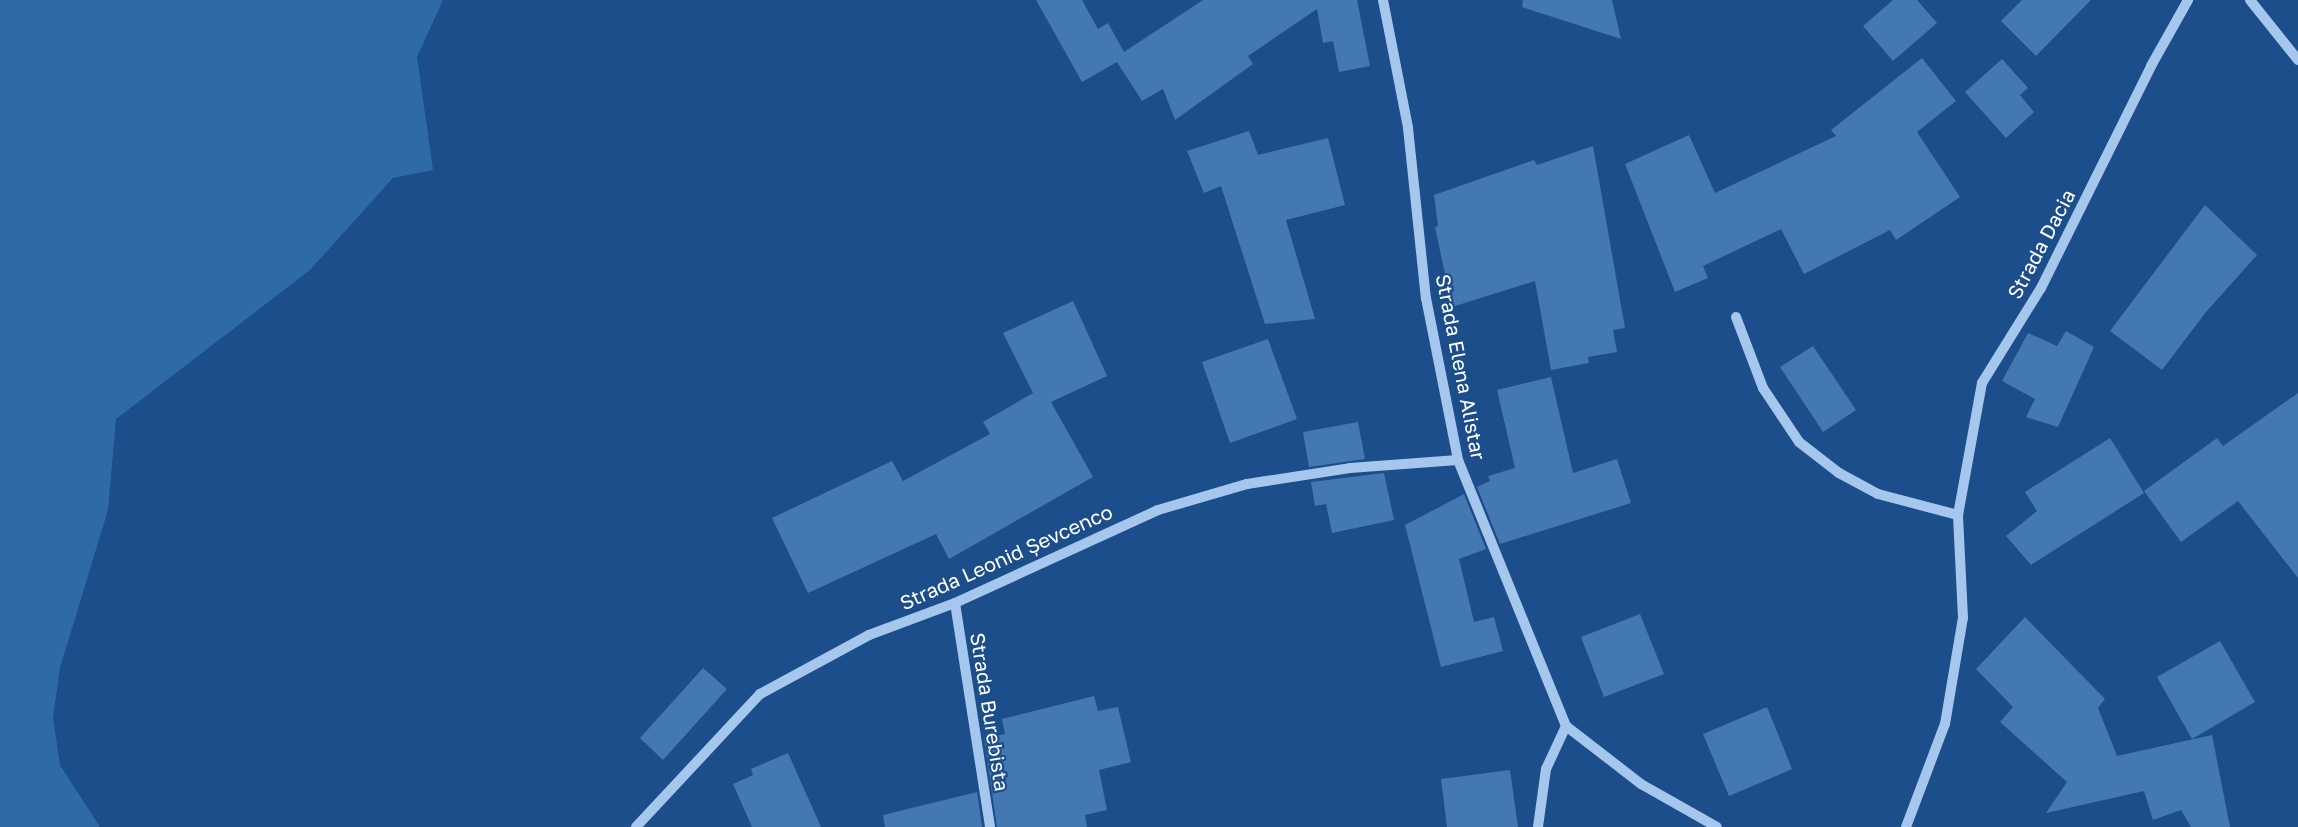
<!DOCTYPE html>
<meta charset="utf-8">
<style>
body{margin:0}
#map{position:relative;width:2298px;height:827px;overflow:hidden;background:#1b4e8a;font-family:"Golos Text",sans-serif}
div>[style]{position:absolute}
.green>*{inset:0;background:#2e69a8}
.building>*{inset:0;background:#4478b2}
.minor>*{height:10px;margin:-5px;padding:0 5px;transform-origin:5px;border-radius:5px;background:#a5c7ed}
span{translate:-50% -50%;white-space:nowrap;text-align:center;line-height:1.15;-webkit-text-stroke:4.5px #1b4e8a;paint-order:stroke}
.street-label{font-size:20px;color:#fff}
</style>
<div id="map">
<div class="green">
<div style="clip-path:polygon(0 0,443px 0,417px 57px,433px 170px,393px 178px,310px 270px,116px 419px,108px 510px,60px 668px,53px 718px,60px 765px,100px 827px,0 827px)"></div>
</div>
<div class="building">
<div style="clip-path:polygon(1036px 0,1082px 0,1098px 29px,1108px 23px,1124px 52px,1203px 0,1357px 0,1370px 66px,1339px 72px,1333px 41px,1323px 43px,1317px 9px,1248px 56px,1253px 64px,1175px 120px,1163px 89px,1142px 101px,1117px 62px,1082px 82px)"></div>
<div style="clip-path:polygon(1523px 0,1612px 0,1621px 39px,1522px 7px)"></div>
<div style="clip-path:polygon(1893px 0,1917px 0,1937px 23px,1893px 61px,1863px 26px)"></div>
<div style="clip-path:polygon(2022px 0,2091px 0,2036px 56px,2001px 21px)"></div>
<div style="clip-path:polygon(1922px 58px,1956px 101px,1917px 132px,1960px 197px,1896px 240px,1890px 230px,1804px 274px,1781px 229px,1703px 266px,1708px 278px,1675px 292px,1625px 164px,1689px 135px,1715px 193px,1836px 136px,1831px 130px)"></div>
<div style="clip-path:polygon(2002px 59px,2028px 88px,2020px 95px,2034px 112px,2006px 138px,1965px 92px)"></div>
<div style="clip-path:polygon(1249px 131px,1258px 155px,1328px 138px,1345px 205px,1286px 220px,1315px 319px,1265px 324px,1221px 186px,1204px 193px,1187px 151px)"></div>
<div style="clip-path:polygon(1593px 146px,1625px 328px,1613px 330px,1617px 352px,1588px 357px,1589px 363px,1551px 370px,1535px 281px,1452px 307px,1435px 227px,1438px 226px,1434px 195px,1534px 160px,1537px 165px)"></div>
<div style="clip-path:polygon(2205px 205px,2257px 255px,2206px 312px,2162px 370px,2110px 331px)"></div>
<div style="clip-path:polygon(1073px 301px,1107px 376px,1051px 402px,1093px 477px,949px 559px,936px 534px,808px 593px,772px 518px,892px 461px,903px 481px,990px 434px,983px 422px,1033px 393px,1003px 333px)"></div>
<div style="clip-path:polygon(2066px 331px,2094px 347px,2058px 427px,2026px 417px,2035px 399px,2002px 381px,2028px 333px,2057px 346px)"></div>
<div style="clip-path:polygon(1268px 339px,1297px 419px,1230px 443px,1202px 362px)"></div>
<div style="clip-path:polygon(1813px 346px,1856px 410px,1823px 432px,1780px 367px)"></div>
<div style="clip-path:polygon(1551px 377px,1573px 473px,1617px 459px,1631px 503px,1500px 544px,1477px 487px,1490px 481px,1488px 476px,1515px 468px,1497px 390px)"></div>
<div style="clip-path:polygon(2298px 393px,2298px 578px,2238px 501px,2181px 542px,2144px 491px,2217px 438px,2223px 446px)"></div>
<div style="clip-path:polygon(1358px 422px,1365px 459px,1309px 467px,1303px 432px)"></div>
<div style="clip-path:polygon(2110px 438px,2144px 493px,2031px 565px,2006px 536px,2037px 511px,2025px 492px)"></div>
<div style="clip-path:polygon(1384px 473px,1394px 520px,1332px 533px,1326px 504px,1315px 506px,1311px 482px)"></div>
<div style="clip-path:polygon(1464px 494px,1486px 549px,1459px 559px,1474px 622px,1494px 617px,1503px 651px,1441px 667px,1405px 525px)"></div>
<div style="clip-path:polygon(1640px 614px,1664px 674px,1604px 697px,1581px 637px)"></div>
<div style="clip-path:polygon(2025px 617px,2105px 699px,2098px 708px,2117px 756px,2212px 735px,2230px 827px,2191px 827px,2181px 810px,2153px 820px,2144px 791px,2046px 813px,2067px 782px,2000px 722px,2013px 707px,1976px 669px)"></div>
<div style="clip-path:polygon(2220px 641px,2255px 702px,2192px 739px,2157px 677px)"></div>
<div style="clip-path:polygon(703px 668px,727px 689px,663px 760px,640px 738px)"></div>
<div style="clip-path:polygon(1094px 696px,1098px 711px,1118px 707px,1131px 762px,1099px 770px,1107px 810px,1085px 815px,1087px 827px,997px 827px,984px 738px,1005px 734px,1002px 719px)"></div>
<div style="clip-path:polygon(1767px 707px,1792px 769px,1729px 796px,1703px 734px)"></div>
<div style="clip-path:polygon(788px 753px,821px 827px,752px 827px,733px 784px,753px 775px,751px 769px)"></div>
<div style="clip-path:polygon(1510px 770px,1518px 827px,1447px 827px,1441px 779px)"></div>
<div style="clip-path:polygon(977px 792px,982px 827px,885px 827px,883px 815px)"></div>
</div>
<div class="minor">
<div style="left:1383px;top:0;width:130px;rotate:78.9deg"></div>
<div style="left:1408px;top:128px;width:171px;rotate:84deg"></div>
<div style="left:1426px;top:298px;width:165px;rotate:78.8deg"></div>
<div style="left:1458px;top:460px;width:287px;rotate:67.9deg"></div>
<div style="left:1566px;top:726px;width:47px;rotate:114.9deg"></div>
<div style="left:1546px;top:769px;width:59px;rotate:97.9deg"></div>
<div style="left:2250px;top:0;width:77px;rotate:51.3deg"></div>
<div style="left:1736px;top:317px;width:76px;rotate:69.2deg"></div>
<div style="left:1763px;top:388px;width:65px;rotate:56.3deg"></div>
<div style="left:1799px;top:442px;width:51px;rotate:37.8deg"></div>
<div style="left:1839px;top:473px;width:44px;rotate:28.3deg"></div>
<div style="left:1878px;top:494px;width:83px;rotate:14.7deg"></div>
<div style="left:955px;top:603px;width:227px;rotate:81.1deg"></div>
<div style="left:1566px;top:726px;width:95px;rotate:37.7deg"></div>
<div style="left:1641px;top:784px;width:87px;rotate:29.5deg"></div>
<div style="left:636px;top:827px;width:182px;rotate:-47deg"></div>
<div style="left:760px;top:694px;width:124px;rotate:-28.4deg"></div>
<div style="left:869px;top:635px;width:92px;rotate:-20.4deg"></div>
<div style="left:955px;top:603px;width:223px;rotate:-24.6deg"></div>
<div style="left:1158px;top:510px;width:93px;rotate:-16.3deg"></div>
<div style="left:1247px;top:484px;width:104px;rotate:-8.8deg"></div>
<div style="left:1350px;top:468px;width:108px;rotate:-4.2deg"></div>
<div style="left:1906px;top:827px;width:110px;rotate:-69.3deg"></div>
<div style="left:1945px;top:724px;width:108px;rotate:-80.4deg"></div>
<div style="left:1963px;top:618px;width:103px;rotate:-92.8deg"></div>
<div style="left:1958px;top:515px;width:134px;rotate:-79.7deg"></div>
<div style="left:1982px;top:383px;width:112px;rotate:-58.2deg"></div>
<div style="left:2041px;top:288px;width:248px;rotate:-63.6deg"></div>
<div style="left:2151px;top:66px;width:76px;rotate:-60.7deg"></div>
</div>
<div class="street-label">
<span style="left:2041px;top:244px;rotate:-62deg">Strada Dacia</span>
<span style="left:1461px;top:367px;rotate:79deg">Strada Elena Alistar</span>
<span style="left:1006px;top:557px;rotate:-24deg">Strada Leonid Șevcenco</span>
<span style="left:990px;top:712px;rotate:81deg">Strada Burebista</span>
</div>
</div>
